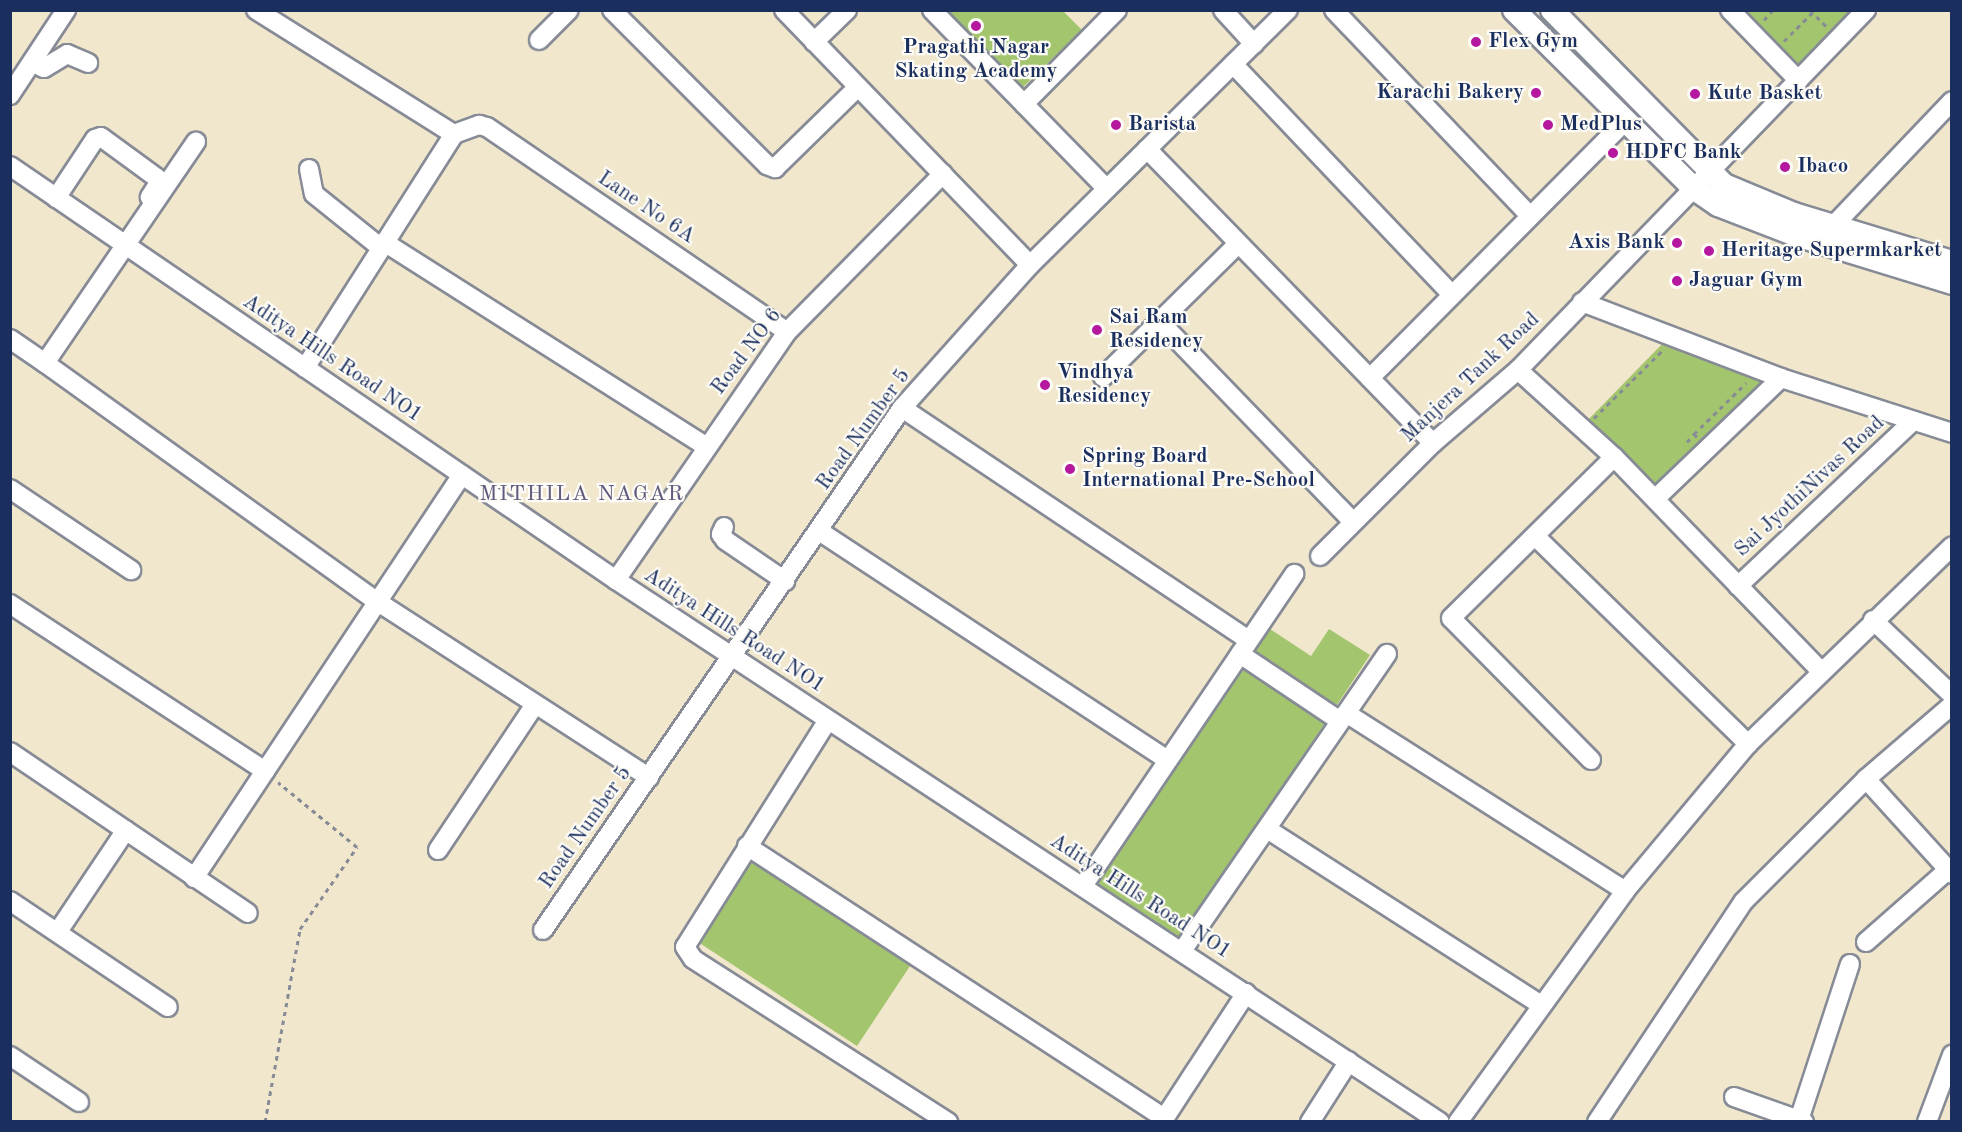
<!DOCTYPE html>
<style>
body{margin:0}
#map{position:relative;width:1962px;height:1132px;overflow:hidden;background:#f1e7cd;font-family:"Old Standard TT",serif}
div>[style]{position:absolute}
.green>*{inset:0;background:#a3c56e}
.path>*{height:3px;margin-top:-1.5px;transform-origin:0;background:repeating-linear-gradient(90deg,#868b96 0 4.5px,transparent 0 9px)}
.roads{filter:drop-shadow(2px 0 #868b96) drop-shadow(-2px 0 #868b96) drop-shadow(0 2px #868b96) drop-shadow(0 -2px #868b96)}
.minor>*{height:18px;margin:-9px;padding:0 9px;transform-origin:9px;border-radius:9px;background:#fff}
.major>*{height:22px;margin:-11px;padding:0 11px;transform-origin:11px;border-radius:11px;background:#fff}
.dots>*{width:16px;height:16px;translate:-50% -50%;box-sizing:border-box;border:3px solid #fdfcf7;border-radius:50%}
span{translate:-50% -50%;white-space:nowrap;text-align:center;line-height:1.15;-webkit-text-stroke:4.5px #fdfcf7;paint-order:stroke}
.poi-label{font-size:21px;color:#1b2f5e;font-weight:700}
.left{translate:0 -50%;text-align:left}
.right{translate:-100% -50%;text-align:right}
.street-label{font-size:21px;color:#1b2f5e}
.neighbourhood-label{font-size:22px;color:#635a7f;letter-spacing:1.5px}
.frame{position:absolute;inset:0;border:12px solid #1b2f5e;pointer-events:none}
</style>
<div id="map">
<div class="green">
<div style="clip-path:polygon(945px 11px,1063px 11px,1082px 30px,1021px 89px)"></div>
<div style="clip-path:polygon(1744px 11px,1855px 11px,1798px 66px)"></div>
<div style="clip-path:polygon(1664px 342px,1766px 377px,1655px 487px,1587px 421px)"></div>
<div style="clip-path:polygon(1264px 625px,1311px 656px,1329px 629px,1370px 655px,1181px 940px,1093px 882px)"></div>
<div style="clip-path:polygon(753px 859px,912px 963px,857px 1046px,698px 942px)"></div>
</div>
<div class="path">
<div style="left:1810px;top:10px;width:23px;rotate:45deg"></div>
<div style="left:1764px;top:20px;width:13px;rotate:-48deg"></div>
<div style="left:1784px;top:41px;width:40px;rotate:-45deg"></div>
<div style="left:1594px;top:418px;width:95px;rotate:-44.6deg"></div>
<div style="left:1697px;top:437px;width:4px;rotate:-135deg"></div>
<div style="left:1694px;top:434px;width:73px;rotate:-44.4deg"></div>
<div style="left:1687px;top:442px;width:11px;rotate:-49deg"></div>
<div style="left:265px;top:1122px;width:196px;rotate:-79.7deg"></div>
<div style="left:300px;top:929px;width:100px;rotate:-55.2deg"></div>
<div style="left:357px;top:847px;width:102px;rotate:-140.6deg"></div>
</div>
<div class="roads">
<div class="minor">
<div style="left:256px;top:10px;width:234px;rotate:32.1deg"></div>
<div style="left:612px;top:10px;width:219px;rotate:45deg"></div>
<div style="left:767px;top:165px;width:9px;rotate:21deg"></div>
<div style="left:775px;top:168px;width:115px;rotate:-44.3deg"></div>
<div style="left:784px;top:10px;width:354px;rotate:46deg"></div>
<div style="left:932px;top:10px;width:132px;rotate:45.6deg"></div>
<div style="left:1024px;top:104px;width:132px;rotate:-45.3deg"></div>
<div style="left:1223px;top:10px;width:46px;rotate:47.6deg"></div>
<div style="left:1334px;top:10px;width:284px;rotate:46.4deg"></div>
<div style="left:1730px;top:10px;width:98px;rotate:45.8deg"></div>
<div style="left:539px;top:40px;width:42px;rotate:-45deg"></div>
<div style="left:814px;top:42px;width:46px;rotate:-44.1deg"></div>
<div style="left:32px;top:62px;width:13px;rotate:27deg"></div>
<div style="left:44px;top:68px;width:27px;rotate:-31deg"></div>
<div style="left:67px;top:54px;width:23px;rotate:23deg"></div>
<div style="left:1233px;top:64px;width:318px;rotate:46.5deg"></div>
<div style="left:10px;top:95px;width:102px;rotate:-56.6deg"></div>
<div style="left:1024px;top:104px;width:116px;rotate:45.7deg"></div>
<div style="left:1147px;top:149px;width:410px;rotate:45.8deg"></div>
<div style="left:10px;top:166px;width:734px;rotate:34.34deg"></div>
<div style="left:616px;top:580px;width:986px;rotate:33.34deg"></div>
<div style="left:309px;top:169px;width:25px;rotate:79deg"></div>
<div style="left:314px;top:194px;width:85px;rotate:38.8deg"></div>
<div style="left:56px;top:198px;width:71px;rotate:-56.5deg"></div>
<div style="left:95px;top:139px;width:6px;rotate:-18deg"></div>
<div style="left:101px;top:137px;width:69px;rotate:36.2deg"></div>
<div style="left:157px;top:178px;width:5px;rotate:68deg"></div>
<div style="left:159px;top:183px;width:17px;rotate:123deg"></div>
<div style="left:1834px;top:225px;width:171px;rotate:-46.4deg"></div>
<div style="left:384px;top:242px;width:380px;rotate:32.4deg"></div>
<div style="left:1582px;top:302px;width:213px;rotate:20.9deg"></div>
<div style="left:1781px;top:378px;width:180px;rotate:17.8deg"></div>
<div style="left:1160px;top:322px;width:277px;rotate:46deg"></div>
<div style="left:10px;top:339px;width:42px;rotate:34.4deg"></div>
<div style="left:45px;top:363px;width:268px;rotate:-55.7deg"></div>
<div style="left:45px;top:363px;width:410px;rotate:35.7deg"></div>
<div style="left:378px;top:602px;width:323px;rotate:32.9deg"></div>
<div style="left:305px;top:368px;width:277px;rotate:-57.5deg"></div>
<div style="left:454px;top:134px;width:27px;rotate:-20deg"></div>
<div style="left:479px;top:125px;width:8px;rotate:14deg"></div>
<div style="left:487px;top:127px;width:363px;rotate:34.3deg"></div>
<div style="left:1518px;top:370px;width:130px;rotate:42.2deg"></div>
<div style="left:1614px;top:457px;width:298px;rotate:46deg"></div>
<div style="left:1103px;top:377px;width:188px;rotate:-44.6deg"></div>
<div style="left:1370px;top:378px;width:362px;rotate:-45.2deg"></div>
<div style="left:902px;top:408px;width:417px;rotate:33.8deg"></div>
<div style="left:10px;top:489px;width:146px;rotate:33.8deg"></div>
<div style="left:1655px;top:499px;width:175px;rotate:-43.8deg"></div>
<div style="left:724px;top:527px;width:8px;rotate:113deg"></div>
<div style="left:721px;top:534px;width:7px;rotate:56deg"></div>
<div style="left:725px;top:540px;width:73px;rotate:34.3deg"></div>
<div style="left:819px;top:531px;width:417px;rotate:33.3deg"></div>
<div style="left:1535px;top:536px;width:298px;rotate:44.3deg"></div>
<div style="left:1320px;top:556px;width:160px;rotate:-45deg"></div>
<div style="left:1433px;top:443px;width:112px;rotate:-40.7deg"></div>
<div style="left:1518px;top:370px;width:501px;rotate:-45.97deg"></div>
<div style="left:616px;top:580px;width:301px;rotate:-55.4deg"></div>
<div style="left:787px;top:332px;width:222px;rotate:-45.4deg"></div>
<div style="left:1738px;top:586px;width:241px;rotate:-43.3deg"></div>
<div style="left:10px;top:604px;width:305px;rotate:33.2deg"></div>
<div style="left:1873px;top:620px;width:109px;rotate:43.5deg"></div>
<div style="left:1240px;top:654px;width:120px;rotate:33.8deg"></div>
<div style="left:1346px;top:713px;width:331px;rotate:32.5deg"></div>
<div style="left:828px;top:720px;width:268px;rotate:122.2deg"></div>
<div style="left:685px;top:947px;width:14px;rotate:56deg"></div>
<div style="left:693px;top:959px;width:303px;rotate:32.6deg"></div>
<div style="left:10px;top:752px;width:287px;rotate:34.1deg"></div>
<div style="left:1591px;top:760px;width:199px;rotate:-134.6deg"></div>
<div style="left:1451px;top:618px;width:229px;rotate:-44.6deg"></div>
<div style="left:1866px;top:779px;width:128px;rotate:47.8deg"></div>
<div style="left:1267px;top:829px;width:324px;rotate:32.7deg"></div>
<div style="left:747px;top:846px;width:498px;rotate:33.1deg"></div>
<div style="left:438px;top:850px;width:173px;rotate:-56.3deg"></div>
<div style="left:194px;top:878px;width:484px;rotate:-56.4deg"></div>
<div style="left:1083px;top:886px;width:377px;rotate:-55.9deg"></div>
<div style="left:10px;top:901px;width:190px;rotate:33.9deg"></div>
<div style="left:59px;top:930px;width:120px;rotate:-56.2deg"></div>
<div style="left:543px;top:930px;width:634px;rotate:-55.48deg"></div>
<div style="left:902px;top:408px;width:192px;rotate:-48.2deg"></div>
<div style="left:1030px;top:265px;width:363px;rotate:-44.7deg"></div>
<div style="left:1866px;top:942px;width:109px;rotate:-41.3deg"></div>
<div style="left:1182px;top:951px;width:361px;rotate:-55.4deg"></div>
<div style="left:10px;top:1056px;width:83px;rotate:33.7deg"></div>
<div style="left:1734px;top:1097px;width:69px;rotate:19.5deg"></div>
<div style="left:1162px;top:1122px;width:154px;rotate:-56.9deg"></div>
<div style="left:1310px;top:1122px;width:72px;rotate:-57.4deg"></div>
<div style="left:1458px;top:1122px;width:285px;rotate:-54.1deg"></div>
<div style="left:1625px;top:891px;width:192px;rotate:-50.1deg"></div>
<div style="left:1748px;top:744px;width:284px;rotate:-44.1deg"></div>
<div style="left:1597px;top:1122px;width:265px;rotate:-56.4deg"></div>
<div style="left:1744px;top:901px;width:173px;rotate:-45deg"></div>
<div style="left:1866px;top:779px;width:113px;rotate:-40.7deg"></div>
<div style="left:1804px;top:1122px;width:5px;rotate:-158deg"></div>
<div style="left:1799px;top:1120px;width:164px;rotate:-71.9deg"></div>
<div style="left:1927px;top:1122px;width:72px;rotate:-69.5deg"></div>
</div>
<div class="major">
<div style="left:1514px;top:10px;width:252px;rotate:44.8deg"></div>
<div style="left:1693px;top:188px;width:30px;rotate:34deg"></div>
<div style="left:1718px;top:205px;width:80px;rotate:21.1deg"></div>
<div style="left:1793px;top:234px;width:166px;rotate:17.1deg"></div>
<div style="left:1552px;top:10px;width:245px;rotate:45.5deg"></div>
<div style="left:1724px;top:185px;width:76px;rotate:22.5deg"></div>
<div style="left:1794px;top:214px;width:165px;rotate:16.9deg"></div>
</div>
</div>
<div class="dots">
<div style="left:976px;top:26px;background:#b5179e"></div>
<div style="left:1476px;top:42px;background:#b5179e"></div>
<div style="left:1536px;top:93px;background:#b5179e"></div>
<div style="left:1695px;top:94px;background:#b5179e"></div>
<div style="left:1116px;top:125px;background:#b5179e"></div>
<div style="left:1548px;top:125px;background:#b5179e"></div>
<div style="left:1613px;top:153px;background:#b5179e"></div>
<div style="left:1785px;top:167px;background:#b5179e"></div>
<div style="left:1677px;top:243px;background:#b5179e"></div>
<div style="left:1709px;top:251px;background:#b5179e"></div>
<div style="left:1677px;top:281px;background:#b5179e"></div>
<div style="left:1097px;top:330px;background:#b5179e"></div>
<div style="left:1045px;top:385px;background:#b5179e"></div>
<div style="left:1070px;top:469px;background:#b5179e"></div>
</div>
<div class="poi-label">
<span class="left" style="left:1488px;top:42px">Flex Gym</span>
<span style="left:976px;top:60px">Pragathi Nagar<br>Skating Academy</span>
<span class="right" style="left:1524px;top:93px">Karachi Bakery</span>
<span class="left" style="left:1707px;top:94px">Kute Basket</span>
<span class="left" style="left:1128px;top:125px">Barista</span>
<span class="left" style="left:1560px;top:125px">MedPlus</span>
<span class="left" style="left:1625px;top:153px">HDFC Bank</span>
<span class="left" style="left:1797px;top:167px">Ibaco</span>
<span class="right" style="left:1665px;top:243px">Axis Bank</span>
<span class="left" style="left:1721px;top:251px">Heritage Supermkarket</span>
<span class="left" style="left:1689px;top:281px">Jaguar Gym</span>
<span class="left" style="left:1109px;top:330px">Sai Ram<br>Residency</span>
<span class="left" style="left:1057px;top:385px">Vindhya<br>Residency</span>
<span class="left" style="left:1082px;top:469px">Spring Board<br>International Pre-School</span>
</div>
<div class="street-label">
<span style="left:646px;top:208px;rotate:34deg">Lane No 6A</span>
<span style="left:747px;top:352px;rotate:-53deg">Road NO 6</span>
<span style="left:332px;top:359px;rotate:34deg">Aditya Hills Road NO1</span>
<span style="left:1471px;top:378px;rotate:-43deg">Manjera Tank Road</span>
<span style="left:864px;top:430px;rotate:-54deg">Road Number 5</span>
<span style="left:1810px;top:487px;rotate:-43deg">Sai JyothiNivas Road</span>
<span style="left:734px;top:631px;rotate:33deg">Aditya Hills Road NO1</span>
<span style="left:586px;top:828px;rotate:-55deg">Road Number 5</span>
<span style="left:1140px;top:897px;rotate:33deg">Aditya Hills Road NO1</span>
</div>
<div class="neighbourhood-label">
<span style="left:582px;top:495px">MITHILA NAGAR</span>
</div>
<div class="frame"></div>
</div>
